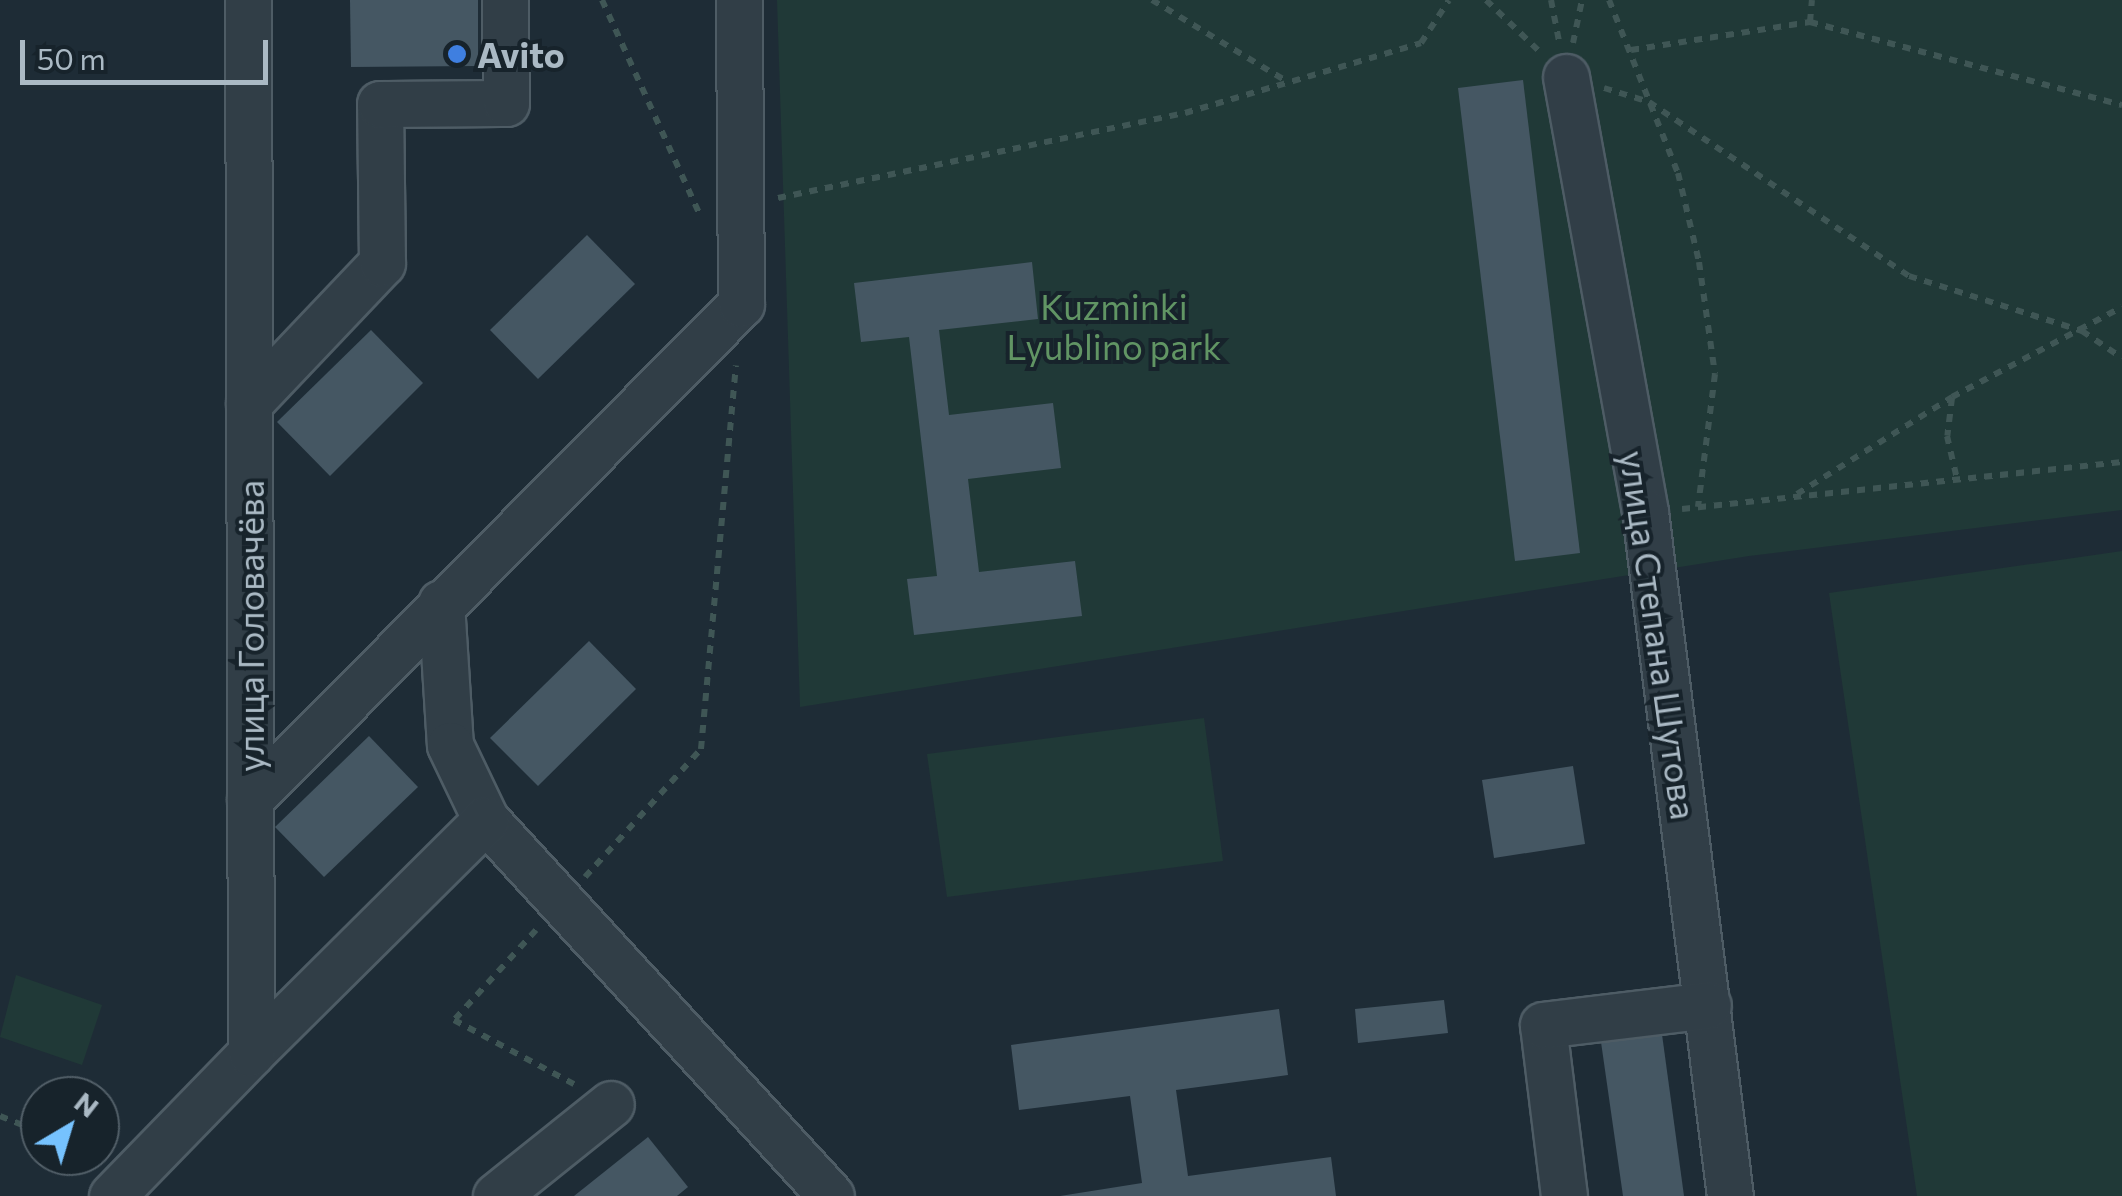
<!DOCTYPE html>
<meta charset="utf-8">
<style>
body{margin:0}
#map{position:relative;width:2122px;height:1196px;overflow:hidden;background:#1e2c36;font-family:Commissioner,sans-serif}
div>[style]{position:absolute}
.green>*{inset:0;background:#203937}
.building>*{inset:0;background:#455763}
.path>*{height:6px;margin-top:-3px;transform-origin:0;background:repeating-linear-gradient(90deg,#3f5655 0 8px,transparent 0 16px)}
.roads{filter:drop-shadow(2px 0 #4e5c65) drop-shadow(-2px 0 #4e5c65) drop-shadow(0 2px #4e5c65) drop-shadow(0 -2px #4e5c65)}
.minor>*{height:45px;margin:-22.5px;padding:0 22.5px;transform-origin:22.5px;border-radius:22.5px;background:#313e47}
.dots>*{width:28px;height:28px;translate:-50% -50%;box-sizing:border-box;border:5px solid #17232b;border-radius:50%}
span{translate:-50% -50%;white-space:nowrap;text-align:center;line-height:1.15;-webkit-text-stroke:8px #17232b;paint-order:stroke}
.poi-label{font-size:35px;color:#aab9c4;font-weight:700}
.left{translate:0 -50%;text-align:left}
.park-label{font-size:35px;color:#619564}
.street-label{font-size:35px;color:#aab9c4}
.north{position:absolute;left:20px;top:1076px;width:100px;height:100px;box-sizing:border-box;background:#17232b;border:2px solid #525f68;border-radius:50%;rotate:38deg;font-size:28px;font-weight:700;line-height:40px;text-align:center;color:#aab9c4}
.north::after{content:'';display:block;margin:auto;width:35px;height:45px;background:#76c2fe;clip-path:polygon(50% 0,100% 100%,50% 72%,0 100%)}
.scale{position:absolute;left:20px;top:40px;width:248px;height:45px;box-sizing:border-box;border:5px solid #aab9c4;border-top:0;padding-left:12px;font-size:30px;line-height:35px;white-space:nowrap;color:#aab9c4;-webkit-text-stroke:8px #17232b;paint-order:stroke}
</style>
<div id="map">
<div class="green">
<div style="clip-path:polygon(777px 0,2122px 0,2122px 510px,1749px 556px,800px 707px)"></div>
<div style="clip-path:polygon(2122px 551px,2122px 1196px,1917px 1196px,1829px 593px)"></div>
<div style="clip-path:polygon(1204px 718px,1223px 861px,947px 897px,927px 754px)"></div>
<div style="clip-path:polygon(16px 975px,102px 1005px,82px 1065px,0 1037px)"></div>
</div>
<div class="building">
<div style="clip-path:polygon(350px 0,478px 0,478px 66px,351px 67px)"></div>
<div style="clip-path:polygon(1523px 80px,1580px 553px,1515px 561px,1458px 88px)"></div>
<div style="clip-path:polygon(587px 235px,635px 284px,538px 379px,490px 330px)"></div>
<div style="clip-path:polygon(1032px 262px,1038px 319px,939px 330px,949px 415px,1053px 403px,1061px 468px,968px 479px,979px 572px,1075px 561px,1082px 616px,914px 635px,907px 579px,937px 576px,909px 337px,861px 342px,854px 283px)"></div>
<div style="clip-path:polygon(371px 330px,423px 383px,330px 476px,277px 422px)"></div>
<div style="clip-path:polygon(589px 641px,636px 689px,538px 786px,490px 738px)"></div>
<div style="clip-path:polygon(369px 736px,418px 787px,324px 877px,275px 827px)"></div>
<div style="clip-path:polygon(1573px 766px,1585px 844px,1494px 858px,1482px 780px)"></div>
<div style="clip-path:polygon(1444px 1000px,1448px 1033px,1358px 1043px,1355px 1009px)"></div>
<div style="clip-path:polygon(1279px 1009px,1288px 1075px,1176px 1090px,1188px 1176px,1331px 1157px,1336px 1196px,1060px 1196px,1142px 1183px,1130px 1096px,1019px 1110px,1011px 1045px)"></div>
<div style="clip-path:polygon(1661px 1027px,1684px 1196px,1623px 1196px,1600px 1035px)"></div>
<div style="clip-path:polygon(648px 1137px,688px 1187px,677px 1196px,574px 1196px)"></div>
</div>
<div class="path">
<div style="left:602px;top:0;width:239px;rotate:65.5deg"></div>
<div style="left:1152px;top:0;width:159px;rotate:31.1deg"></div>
<div style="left:1486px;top:0;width:74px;rotate:43.9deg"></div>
<div style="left:1551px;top:0;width:42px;rotate:79deg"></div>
<div style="left:1609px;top:0;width:186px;rotate:68.3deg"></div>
<div style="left:1678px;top:173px;width:91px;rotate:76.7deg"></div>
<div style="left:1699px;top:262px;width:113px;rotate:81.9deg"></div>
<div style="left:1715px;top:374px;width:134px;rotate:97.3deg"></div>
<div style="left:1810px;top:22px;width:22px;rotate:-85deg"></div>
<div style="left:1573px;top:43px;width:44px;rotate:-78.2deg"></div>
<div style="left:1631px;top:50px;width:181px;rotate:-8.9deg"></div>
<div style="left:1810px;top:22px;width:323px;rotate:14.9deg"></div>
<div style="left:1604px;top:88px;width:47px;rotate:17.3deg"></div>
<div style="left:1649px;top:102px;width:313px;rotate:33.8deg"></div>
<div style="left:1909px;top:276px;width:182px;rotate:17.6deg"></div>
<div style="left:2082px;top:331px;width:48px;rotate:34deg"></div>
<div style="left:778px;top:198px;width:416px;rotate:-11.8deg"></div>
<div style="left:1185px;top:113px;width:246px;rotate:-16.5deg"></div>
<div style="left:1421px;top:43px;width:51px;rotate:-56.9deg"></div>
<div style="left:1952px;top:398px;width:38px;rotate:97deg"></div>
<div style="left:1947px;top:436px;width:44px;rotate:76.9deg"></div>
<div style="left:1797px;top:494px;width:183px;rotate:-32deg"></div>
<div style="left:1952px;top:397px;width:192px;rotate:-27.9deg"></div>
<div style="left:1682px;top:509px;width:443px;rotate:-6.1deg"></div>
<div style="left:585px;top:877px;width:173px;rotate:-47.8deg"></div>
<div style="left:701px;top:749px;width:385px;rotate:-84.8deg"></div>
<div style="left:536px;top:930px;width:122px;rotate:132.3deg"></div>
<div style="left:454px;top:1020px;width:136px;rotate:28.1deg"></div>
<div style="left:0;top:1116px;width:43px;rotate:21.8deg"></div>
</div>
<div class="roads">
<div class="minor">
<div style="left:1566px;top:77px;width:442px;rotate:79.7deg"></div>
<div style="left:1645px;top:512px;width:689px;rotate:82.92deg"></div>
<div style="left:249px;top:403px;width:193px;rotate:-46.5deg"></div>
<div style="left:382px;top:263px;width:159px;rotate:-90.7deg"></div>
<div style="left:380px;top:104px;width:126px;rotate:-0.5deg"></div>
<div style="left:506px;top:103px;width:103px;rotate:-90.6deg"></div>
<div style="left:441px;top:603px;width:142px;rotate:86.4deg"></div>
<div style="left:450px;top:745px;width:83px;rotate:64.4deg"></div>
<div style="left:486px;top:820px;width:510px;rotate:47.46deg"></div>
<div style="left:250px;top:799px;width:697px;rotate:-45.23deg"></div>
<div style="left:741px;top:304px;width:304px;rotate:-90.4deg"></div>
<div style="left:251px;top:1053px;width:331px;rotate:-44.8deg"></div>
<div style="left:112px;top:1196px;width:199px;rotate:-45.8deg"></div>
<div style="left:251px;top:1053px;width:1053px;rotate:-90.16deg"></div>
<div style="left:496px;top:1196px;width:147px;rotate:-38.7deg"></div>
<div style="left:1564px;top:1196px;width:172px;rotate:-97deg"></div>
<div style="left:1543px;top:1025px;width:166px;rotate:-6.9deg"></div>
</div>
</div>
<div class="dots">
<div style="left:457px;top:54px;background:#3f7fe0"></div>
</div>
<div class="poi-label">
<span class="left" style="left:477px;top:54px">Avito</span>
</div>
<div class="park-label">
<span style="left:1114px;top:326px">Kuzminki<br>Lyublino park</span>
</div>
<div class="street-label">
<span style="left:250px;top:626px;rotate:-90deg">улица Головачёва</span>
<span style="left:1659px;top:635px;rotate:82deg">улица Степана Шутова</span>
</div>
<div class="north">N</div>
<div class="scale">50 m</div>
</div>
